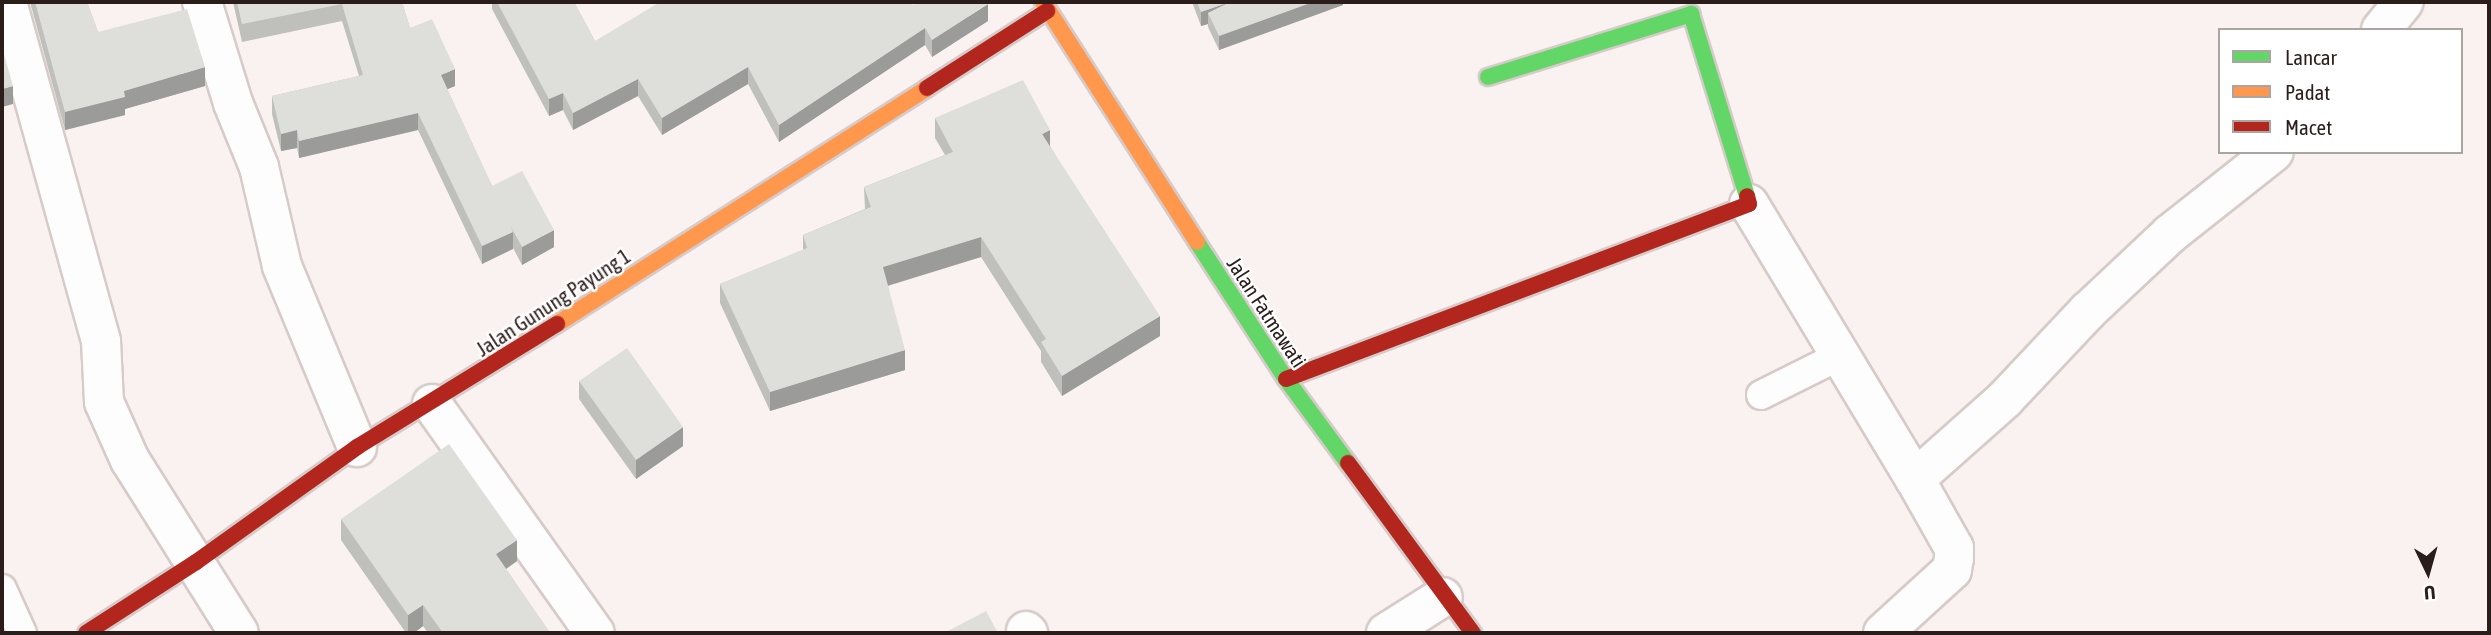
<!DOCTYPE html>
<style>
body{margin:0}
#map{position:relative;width:2491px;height:635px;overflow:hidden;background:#faf2f0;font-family:"Asap Condensed",sans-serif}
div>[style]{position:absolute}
.roads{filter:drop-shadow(2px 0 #d6cbc8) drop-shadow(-2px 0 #d6cbc8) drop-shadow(0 2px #d6cbc8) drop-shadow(0 -2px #d6cbc8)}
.lane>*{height:28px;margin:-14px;padding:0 14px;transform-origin:14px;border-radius:14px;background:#fefdfd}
.street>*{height:38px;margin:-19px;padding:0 19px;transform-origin:19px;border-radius:19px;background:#fefdfd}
.fast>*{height:16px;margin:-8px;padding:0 8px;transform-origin:8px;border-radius:8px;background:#63d668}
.slow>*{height:16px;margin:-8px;padding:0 8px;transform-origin:8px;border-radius:8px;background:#ff974d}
.jam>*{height:16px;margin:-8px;padding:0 8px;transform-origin:8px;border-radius:8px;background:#b3261e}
.wall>*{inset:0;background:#bfc0bb}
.shaded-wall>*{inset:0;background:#9b9c99}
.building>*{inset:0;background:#dedfda}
span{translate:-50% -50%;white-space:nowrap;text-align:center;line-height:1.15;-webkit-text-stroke:5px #fff;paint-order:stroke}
.street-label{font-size:21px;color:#2b1d1a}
.frame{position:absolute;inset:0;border:4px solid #2b1d1a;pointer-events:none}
.legend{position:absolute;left:2218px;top:28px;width:245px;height:126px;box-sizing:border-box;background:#fff;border:2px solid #aaa5a3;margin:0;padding:9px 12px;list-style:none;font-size:21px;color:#2b1d1a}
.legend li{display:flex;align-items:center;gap:14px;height:35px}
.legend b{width:35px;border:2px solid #aaa5a3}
.north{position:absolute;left:2393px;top:537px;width:70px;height:70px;-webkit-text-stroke:5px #fff;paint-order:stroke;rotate:175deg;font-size:19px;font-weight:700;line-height:28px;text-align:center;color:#2b1d1a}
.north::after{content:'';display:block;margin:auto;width:24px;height:32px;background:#2b1d1a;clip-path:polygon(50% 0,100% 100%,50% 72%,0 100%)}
</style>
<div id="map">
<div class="roads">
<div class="lane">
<div style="left:1761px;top:395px;width:89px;rotate:-26.6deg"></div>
<div style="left:2px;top:589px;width:48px;rotate:65.6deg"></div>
</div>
<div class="street">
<div style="left:7px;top:2px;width:352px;rotate:74.5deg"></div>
<div style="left:101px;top:341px;width:61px;rotate:87.2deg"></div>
<div style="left:104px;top:402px;width:64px;rotate:65.9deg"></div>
<div style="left:130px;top:460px;width:204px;rotate:57.8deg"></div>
<div style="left:202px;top:2px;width:106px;rotate:72.9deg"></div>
<div style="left:233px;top:103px;width:69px;rotate:67.9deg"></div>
<div style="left:259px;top:167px;width:102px;rotate:76.9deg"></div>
<div style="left:282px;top:266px;width:196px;rotate:67.5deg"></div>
<div style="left:2381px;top:30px;width:36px;rotate:-51deg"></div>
<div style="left:1749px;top:204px;width:321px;rotate:58.9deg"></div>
<div style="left:1915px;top:479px;width:120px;rotate:-41.6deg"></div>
<div style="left:2005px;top:399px;width:121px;rotate:-46.7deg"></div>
<div style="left:2088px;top:311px;width:112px;rotate:-43.2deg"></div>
<div style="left:2170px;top:234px;width:132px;rotate:-38.3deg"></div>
<div style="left:432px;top:404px;width:281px;rotate:54.6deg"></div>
<div style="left:1026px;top:631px;width:3px;rotate:45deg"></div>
<div style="left:1386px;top:633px;width:67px;rotate:-32.3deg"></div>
<div style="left:1883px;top:633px;width:93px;rotate:-42.4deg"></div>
<div style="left:1952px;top:570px;width:12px;rotate:-81deg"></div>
<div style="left:1954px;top:558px;width:10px;rotate:-90deg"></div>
<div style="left:1954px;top:548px;width:79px;rotate:-119.5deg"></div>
</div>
<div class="fast">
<div style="left:1488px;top:77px;width:213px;rotate:-17.2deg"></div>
<div style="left:1691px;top:14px;width:190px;rotate:72.9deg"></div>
<div style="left:1197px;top:242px;width:163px;rotate:57deg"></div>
<div style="left:1286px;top:379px;width:104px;rotate:53.6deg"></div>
</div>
<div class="slow">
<div style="left:1043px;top:2px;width:285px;rotate:57.3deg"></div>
<div style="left:557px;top:324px;width:439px;rotate:-32.5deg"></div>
</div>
<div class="jam">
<div style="left:927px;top:88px;width:143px;rotate:-32.7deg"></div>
<div style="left:1286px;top:379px;width:495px;rotate:-20.7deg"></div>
<div style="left:1749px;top:204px;width:8px;rotate:-104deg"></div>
<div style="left:1348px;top:463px;width:211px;rotate:53.7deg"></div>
<div style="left:86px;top:633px;width:131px;rotate:-32.8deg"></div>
<div style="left:196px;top:562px;width:198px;rotate:-35.5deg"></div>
<div style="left:357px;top:447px;width:235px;rotate:-31.6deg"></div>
</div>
</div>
<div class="wall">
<div style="clip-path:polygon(30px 2px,87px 2px,98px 32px,205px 86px,125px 109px,125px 115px,65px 130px)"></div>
<div style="clip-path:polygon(233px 2px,402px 2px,410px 28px,455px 86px,447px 89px,492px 186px,554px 247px,522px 265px,513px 248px,482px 264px,418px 130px,299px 158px,297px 148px,281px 151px,272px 114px,272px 96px,359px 76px,342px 21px,242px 42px)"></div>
<div style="clip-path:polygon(492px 2px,574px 2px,595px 41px,913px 5px,988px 21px,932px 57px,925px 45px,779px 142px,748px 84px,662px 135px,638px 96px,573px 130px,563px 110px,549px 116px,492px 9px)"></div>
<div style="clip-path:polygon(1192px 2px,1343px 2px,1343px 5px,1219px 50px,1208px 27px,1208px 24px,1201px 26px)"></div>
<div style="clip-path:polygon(935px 118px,1050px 146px,1160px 336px,1062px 396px,1041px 362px,1041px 351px,981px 257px,888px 286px,905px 370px,770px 411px,720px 303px,720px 284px,803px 250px,803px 235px,865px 209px,864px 187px,945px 155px,935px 138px)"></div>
<div style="clip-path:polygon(579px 381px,683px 446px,636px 479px,579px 399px)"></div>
<div style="clip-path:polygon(341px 519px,517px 561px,506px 569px,550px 633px,428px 633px,423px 626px,414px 633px,406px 633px,341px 540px)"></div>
</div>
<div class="shaded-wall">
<div style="clip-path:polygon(1230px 2px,1208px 13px,1208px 24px,1201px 26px,1201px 12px)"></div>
<div style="clip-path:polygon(1313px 2px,1343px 2px,1343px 5px,1219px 50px,1219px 36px)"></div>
<div style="clip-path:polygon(988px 4px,988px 21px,932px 57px,932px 40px)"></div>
<div style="clip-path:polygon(925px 28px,925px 45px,779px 142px,779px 125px)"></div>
<div style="clip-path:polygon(205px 67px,205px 86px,125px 109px,125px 115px,65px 130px,65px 112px,124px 91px)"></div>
<div style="clip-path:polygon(748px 67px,748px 84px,662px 135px,662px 118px)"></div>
<div style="clip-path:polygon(455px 69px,455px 86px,441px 92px,441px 75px)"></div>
<div style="clip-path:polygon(638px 79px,638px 96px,573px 130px,573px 113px)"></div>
<div style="clip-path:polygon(13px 86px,13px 104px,2px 107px,2px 89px)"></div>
<div style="clip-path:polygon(563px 93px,563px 110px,549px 116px,549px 99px)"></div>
<div style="clip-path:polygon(418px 113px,418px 130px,299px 158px,299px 141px)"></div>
<div style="clip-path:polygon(297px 130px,297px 148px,281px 151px,281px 134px)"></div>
<div style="clip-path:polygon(1050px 130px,1050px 150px,1042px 134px)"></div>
<div style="clip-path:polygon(554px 230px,554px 247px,522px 265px,522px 247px)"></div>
<div style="clip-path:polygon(513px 232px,513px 249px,482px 264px,482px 246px)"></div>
<div style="clip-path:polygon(981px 237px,981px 257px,883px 287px,883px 267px)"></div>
<div style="clip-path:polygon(1160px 316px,1160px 336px,1062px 396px,1062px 376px)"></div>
<div style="clip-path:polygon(905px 350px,905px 370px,770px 411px,770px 392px)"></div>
<div style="clip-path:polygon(683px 427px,683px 446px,636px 479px,636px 460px)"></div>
<div style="clip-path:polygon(517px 540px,517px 561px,496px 576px,496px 554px)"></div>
<div style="clip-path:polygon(423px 605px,423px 626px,414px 633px,408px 633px,408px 615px)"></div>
</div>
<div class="building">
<div style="clip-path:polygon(35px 2px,87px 2px,98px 32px,187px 9px,205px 67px,124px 91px,125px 97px,65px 112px)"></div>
<div style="clip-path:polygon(237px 2px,402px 2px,410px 28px,432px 19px,455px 69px,441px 75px,492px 186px,522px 171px,554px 230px,522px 247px,510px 225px,513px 232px,482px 246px,418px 113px,299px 141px,297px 130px,281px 134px,272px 96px,363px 75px,342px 4px,242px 24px)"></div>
<div style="clip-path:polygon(497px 2px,574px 2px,595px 41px,660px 2px,911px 2px,913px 5px,918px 2px,986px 2px,988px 4px,932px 40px,925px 28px,779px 125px,748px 67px,662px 118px,638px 79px,573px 113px,563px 93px,549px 99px)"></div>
<div style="clip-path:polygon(1197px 2px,1230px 2px,1201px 12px)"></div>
<div style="clip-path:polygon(1230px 2px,1313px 2px,1219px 36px,1208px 13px)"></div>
<div style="clip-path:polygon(2px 47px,13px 86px,2px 89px)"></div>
<div style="clip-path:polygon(1023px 80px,1050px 130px,1042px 134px,1160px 316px,1062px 376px,1041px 342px,1046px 339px,981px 237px,883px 267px,905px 350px,770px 392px,720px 284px,807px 248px,803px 235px,871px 207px,864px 187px,953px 152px,935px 118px)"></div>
<div style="clip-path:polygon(627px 348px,683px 427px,636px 460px,579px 381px)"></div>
<div style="clip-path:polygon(449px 444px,517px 540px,496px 554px,550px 633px,443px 633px,423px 605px,408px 615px,341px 519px)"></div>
<div style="clip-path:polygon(986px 611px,998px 633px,944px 633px)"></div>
</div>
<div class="street-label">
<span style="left:553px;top:302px;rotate:-33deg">Jalan Gunung Payung 1</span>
<span style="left:1267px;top:312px;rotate:57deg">Jalan Fatmawati</span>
</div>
<div class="frame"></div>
<ul class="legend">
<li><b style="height:9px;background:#63d668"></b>Lancar</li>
<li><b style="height:9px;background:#ff974d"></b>Padat</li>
<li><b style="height:9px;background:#b3261e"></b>Macet</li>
</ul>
<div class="north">U</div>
</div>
